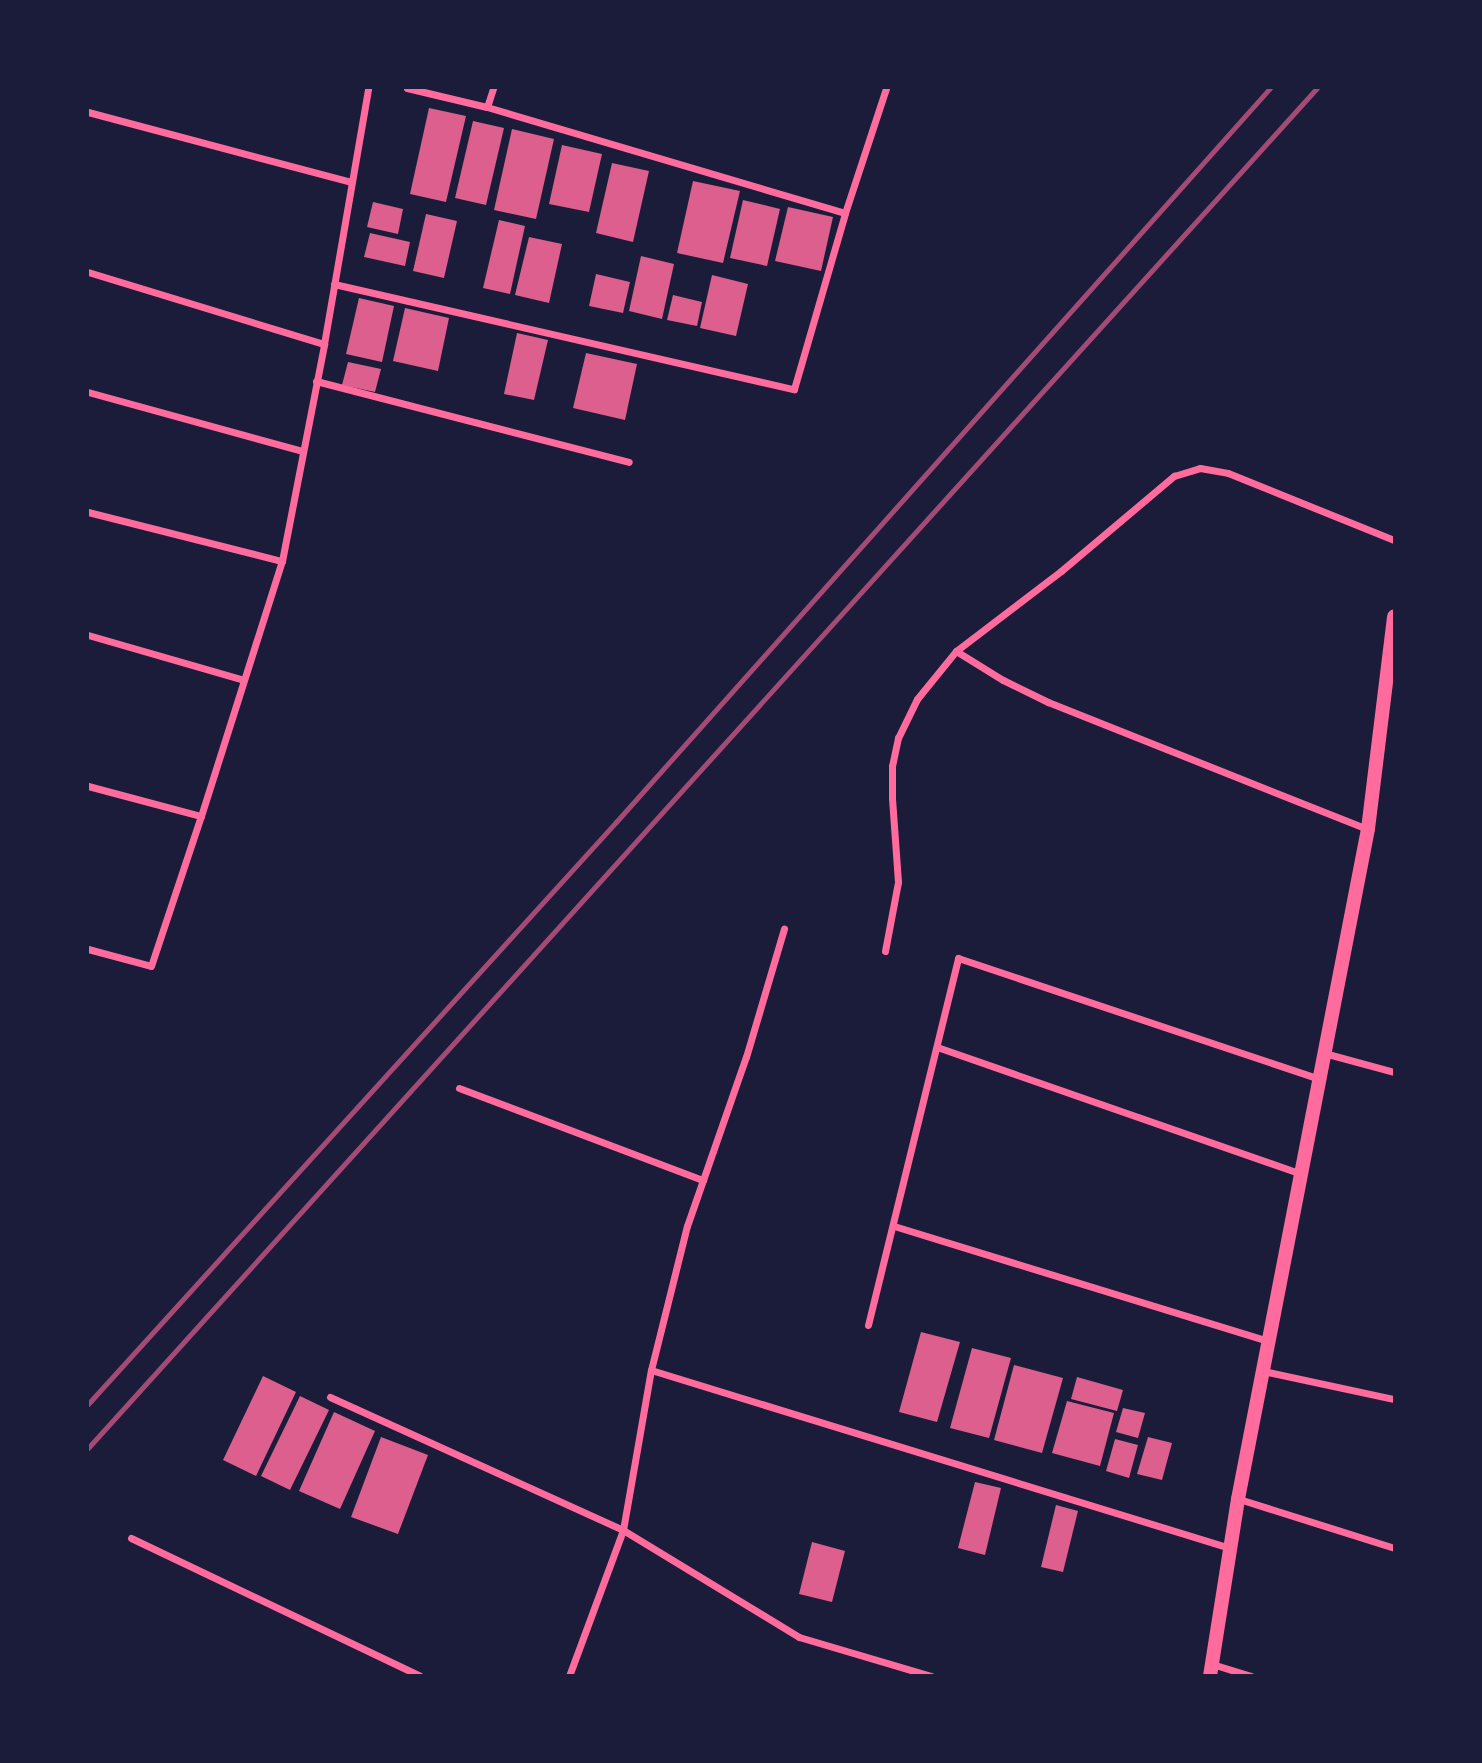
<!DOCTYPE html>
<style>
body{margin:0}
#map{position:relative;width:1482px;height:1763px;overflow:hidden;background:#1b1b3a;font-family:Overpass,sans-serif}
div>[style]{position:absolute}
.building>*{inset:0;background:#dd5f8e}
.minor>*{height:7px;margin:-3.5px;padding:0 3.5px;transform-origin:3.5px;border-radius:3.5px;background:#ff6b9d}
.secondary>*{height:14px;margin:-7px;padding:0 7px;transform-origin:7px;border-radius:7px;background:#ff6b9d}
.rail>*{height:5px;margin:-2.5px;padding:0 2.5px;transform-origin:2.5px;border-radius:2.5px;background:#a44b75}
span{translate:-50% -50%;white-space:nowrap;text-align:center;line-height:1.15;-webkit-text-stroke:7px #1b1b3a;paint-order:stroke}
.frame{position:absolute;inset:0;border:89px solid #1b1b3a;pointer-events:none}
</style>
<div id="map">
<div class="building">
<div style="clip-path:polygon(429px 108px,466px 116px,446px 202px,410px 194px)"></div>
<div style="clip-path:polygon(473px 121px,504px 128px,486px 205px,455px 198px)"></div>
<div style="clip-path:polygon(512px 129px,554px 139px,536px 219px,494px 210px)"></div>
<div style="clip-path:polygon(562px 145px,602px 154px,589px 212px,549px 204px)"></div>
<div style="clip-path:polygon(612px 163px,649px 171px,633px 242px,596px 233px)"></div>
<div style="clip-path:polygon(693px 181px,740px 191px,723px 263px,677px 253px)"></div>
<div style="clip-path:polygon(743px 200px,780px 209px,767px 266px,730px 258px)"></div>
<div style="clip-path:polygon(373px 202px,403px 209px,398px 234px,367px 227px)"></div>
<div style="clip-path:polygon(788px 207px,833px 217px,821px 271px,775px 261px)"></div>
<div style="clip-path:polygon(426px 214px,457px 221px,444px 278px,413px 271px)"></div>
<div style="clip-path:polygon(499px 220px,525px 226px,510px 294px,483px 288px)"></div>
<div style="clip-path:polygon(370px 233px,410px 242px,405px 266px,364px 257px)"></div>
<div style="clip-path:polygon(529px 237px,562px 244px,549px 303px,515px 295px)"></div>
<div style="clip-path:polygon(641px 256px,674px 264px,662px 319px,629px 311px)"></div>
<div style="clip-path:polygon(596px 274px,630px 282px,623px 313px,589px 306px)"></div>
<div style="clip-path:polygon(712px 275px,748px 284px,736px 336px,700px 328px)"></div>
<div style="clip-path:polygon(673px 295px,702px 302px,697px 326px,667px 320px)"></div>
<div style="clip-path:polygon(359px 298px,394px 306px,382px 362px,346px 354px)"></div>
<div style="clip-path:polygon(405px 308px,449px 318px,438px 371px,393px 361px)"></div>
<div style="clip-path:polygon(517px 333px,548px 340px,534px 400px,504px 394px)"></div>
<div style="clip-path:polygon(586px 353px,637px 364px,625px 420px,573px 408px)"></div>
<div style="clip-path:polygon(348px 362px,381px 369px,375px 392px,342px 385px)"></div>
<div style="clip-path:polygon(921px 1332px,960px 1342px,937px 1422px,899px 1412px)"></div>
<div style="clip-path:polygon(972px 1348px,1011px 1358px,989px 1438px,950px 1428px)"></div>
<div style="clip-path:polygon(1014px 1365px,1063px 1378px,1042px 1453px,994px 1440px)"></div>
<div style="clip-path:polygon(263px 1376px,296px 1392px,256px 1476px,223px 1460px)"></div>
<div style="clip-path:polygon(1077px 1377px,1123px 1390px,1117px 1411px,1071px 1399px)"></div>
<div style="clip-path:polygon(300px 1396px,329px 1410px,290px 1490px,261px 1476px)"></div>
<div style="clip-path:polygon(1067px 1401px,1114px 1413px,1100px 1466px,1052px 1453px)"></div>
<div style="clip-path:polygon(1123px 1408px,1145px 1413px,1138px 1438px,1116px 1432px)"></div>
<div style="clip-path:polygon(334px 1412px,375px 1431px,340px 1509px,299px 1491px)"></div>
<div style="clip-path:polygon(381px 1437px,428px 1455px,398px 1534px,351px 1517px)"></div>
<div style="clip-path:polygon(1148px 1437px,1172px 1443px,1162px 1480px,1137px 1474px)"></div>
<div style="clip-path:polygon(1115px 1439px,1138px 1445px,1129px 1478px,1106px 1471px)"></div>
<div style="clip-path:polygon(975px 1482px,1001px 1488px,985px 1555px,958px 1548px)"></div>
<div style="clip-path:polygon(1056px 1505px,1078px 1511px,1063px 1572px,1041px 1567px)"></div>
<div style="clip-path:polygon(812px 1542px,845px 1551px,832px 1602px,799px 1594px)"></div>
</div>
<div class="minor">
<div style="left:407px;top:88px;width:82px;rotate:13.4deg"></div>
<div style="left:487px;top:107px;width:373px;rotate:16.5deg"></div>
<div style="left:487px;top:107px;width:20px;rotate:-72deg"></div>
<div style="left:88px;top:112px;width:273px;rotate:14.9deg"></div>
<div style="left:88px;top:272px;width:247px;rotate:17deg"></div>
<div style="left:334px;top:284px;width:472px;rotate:12.9deg"></div>
<div style="left:794px;top:389px;width:183px;rotate:-73.8deg"></div>
<div style="left:845px;top:213px;width:132px;rotate:-71.8deg"></div>
<div style="left:316px;top:381px;width:323px;rotate:14.5deg"></div>
<div style="left:88px;top:392px;width:222px;rotate:15.4deg"></div>
<div style="left:88px;top:512px;width:200px;rotate:14.2deg"></div>
<div style="left:88px;top:635px;width:162px;rotate:16.1deg"></div>
<div style="left:956px;top:651px;width:55px;rotate:31.7deg"></div>
<div style="left:1003px;top:680px;width:50px;rotate:26.1deg"></div>
<div style="left:1048px;top:702px;width:343px;rotate:21.7deg"></div>
<div style="left:88px;top:786px;width:117px;rotate:14.9deg"></div>
<div style="left:88px;top:949px;width:65px;rotate:15.1deg"></div>
<div style="left:151px;top:966px;width:158px;rotate:-71.6deg"></div>
<div style="left:201px;top:816px;width:268px;rotate:-72.4deg"></div>
<div style="left:282px;top:561px;width:221px;rotate:-79deg"></div>
<div style="left:324px;top:344px;width:260px;rotate:-80.2deg"></div>
<div style="left:885px;top:951px;width:70px;rotate:-79.3deg"></div>
<div style="left:898px;top:882px;width:84px;rotate:-94.1deg"></div>
<div style="left:892px;top:798px;width:32px;rotate:-90deg"></div>
<div style="left:892px;top:766px;width:29px;rotate:-78deg"></div>
<div style="left:898px;top:738px;width:43px;rotate:-64deg"></div>
<div style="left:917px;top:699px;width:62px;rotate:-50.9deg"></div>
<div style="left:956px;top:651px;width:132px;rotate:-37.3deg"></div>
<div style="left:1061px;top:571px;width:148px;rotate:-40.1deg"></div>
<div style="left:1174px;top:476px;width:27px;rotate:-17deg"></div>
<div style="left:1200px;top:468px;width:28px;rotate:10deg"></div>
<div style="left:1228px;top:473px;width:179px;rotate:22deg"></div>
<div style="left:937px;top:1047px;width:386px;rotate:19.2deg"></div>
<div style="left:1324px;top:1053px;width:73px;rotate:15.2deg"></div>
<div style="left:459px;top:1088px;width:261px;rotate:20.7deg"></div>
<div style="left:894px;top:1226px;width:391px;rotate:17.1deg"></div>
<div style="left:868px;top:1325px;width:378px;rotate:-76.2deg"></div>
<div style="left:958px;top:958px;width:381px;rotate:18.5deg"></div>
<div style="left:651px;top:1370px;width:606px;rotate:17.09deg"></div>
<div style="left:1263px;top:1371px;width:134px;rotate:12.1deg"></div>
<div style="left:330px;top:1397px;width:322px;rotate:24.4deg"></div>
<div style="left:623px;top:1530px;width:206px;rotate:31.3deg"></div>
<div style="left:799px;top:1637px;width:138px;rotate:16.5deg"></div>
<div style="left:1239px;top:1499px;width:163px;rotate:17.5deg"></div>
<div style="left:131px;top:1538px;width:320px;rotate:25.5deg"></div>
<div style="left:1212px;top:1664px;width:41px;rotate:17.1deg"></div>
<div style="left:569px;top:1676px;width:156px;rotate:-69.7deg"></div>
<div style="left:623px;top:1530px;width:162px;rotate:-80.1deg"></div>
<div style="left:651px;top:1370px;width:148px;rotate:-76deg"></div>
<div style="left:687px;top:1226px;width:179px;rotate:-70.8deg"></div>
<div style="left:746px;top:1057px;width:134px;rotate:-73.5deg"></div>
</div>
<div class="secondary">
<div style="left:1210px;top:1676px;width:179px;rotate:-81deg"></div>
<div style="left:1238px;top:1499px;width:682px;rotate:-79.02deg"></div>
<div style="left:1368px;top:829px;width:214px;rotate:-83deg"></div>
</div>
<div class="rail">
<div style="left:88px;top:1404px;width:786px;rotate:-47.79deg"></div>
<div style="left:616px;top:822px;width:983px;rotate:-48.3deg"></div>
<div style="left:88px;top:1448px;width:1833px;rotate:-47.9deg"></div>
</div>
<div class="frame"></div>
</div>
